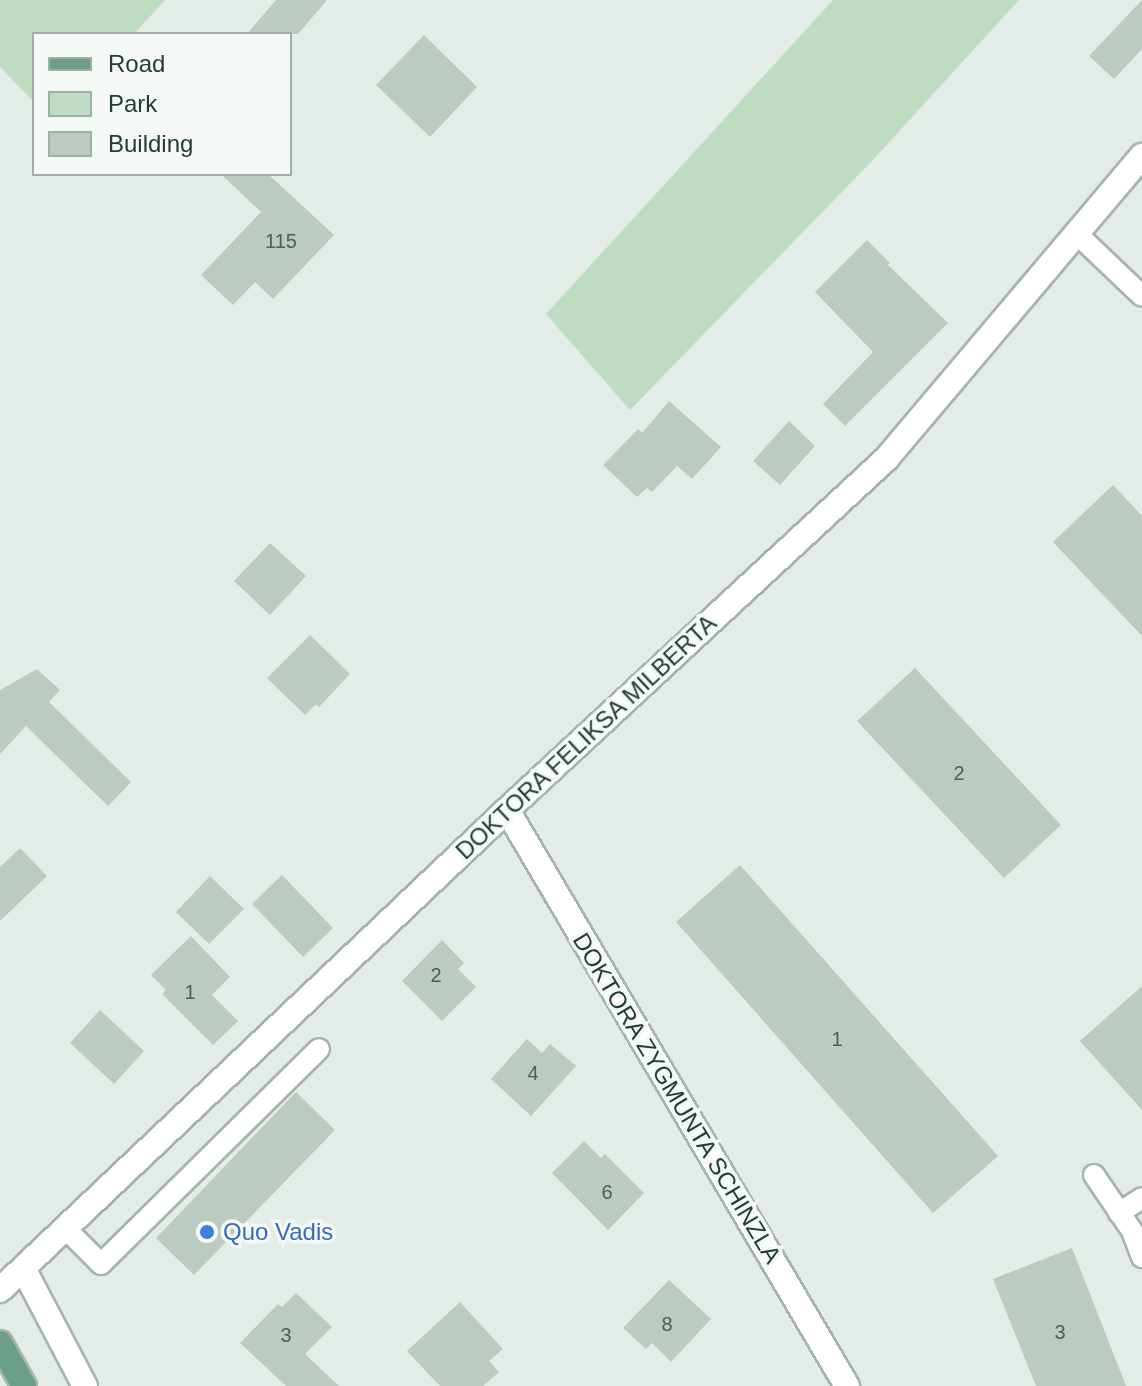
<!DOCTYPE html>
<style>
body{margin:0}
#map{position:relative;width:1142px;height:1386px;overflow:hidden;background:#e4ece7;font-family:Arial,sans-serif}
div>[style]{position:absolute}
.green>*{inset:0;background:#bedcc1}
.building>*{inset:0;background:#bccac2}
.roads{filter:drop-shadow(2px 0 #a7b4ad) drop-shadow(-2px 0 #a7b4ad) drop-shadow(0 2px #a7b4ad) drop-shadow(0 -2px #a7b4ad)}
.service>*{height:20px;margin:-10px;padding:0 10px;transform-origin:10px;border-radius:10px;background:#fff}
.minor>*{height:24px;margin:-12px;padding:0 12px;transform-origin:12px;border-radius:12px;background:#fff}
.primary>*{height:24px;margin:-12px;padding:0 12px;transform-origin:12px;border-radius:12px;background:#6b9f89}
.dots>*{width:22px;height:22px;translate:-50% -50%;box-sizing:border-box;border:4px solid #f4f9f6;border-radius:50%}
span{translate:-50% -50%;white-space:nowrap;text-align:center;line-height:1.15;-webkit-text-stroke:7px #f4f9f6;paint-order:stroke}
.number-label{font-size:20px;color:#4a6056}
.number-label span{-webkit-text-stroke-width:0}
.street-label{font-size:24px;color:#243d32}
.shop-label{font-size:24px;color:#366cbe}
.left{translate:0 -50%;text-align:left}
.legend{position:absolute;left:32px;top:32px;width:260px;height:144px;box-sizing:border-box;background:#f4f9f6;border:2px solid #a1aea8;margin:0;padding:10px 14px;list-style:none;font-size:24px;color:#243d32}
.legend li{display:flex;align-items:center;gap:16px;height:40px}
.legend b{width:40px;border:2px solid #a1aea8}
</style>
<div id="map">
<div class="green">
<div style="clip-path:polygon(0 0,165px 0,134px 34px,34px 34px,34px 102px,0 67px)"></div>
<div style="clip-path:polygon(833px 0,1019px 0,871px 162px,630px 410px,546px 314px)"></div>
</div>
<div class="building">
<div style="clip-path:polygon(276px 0,327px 0,298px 34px,247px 34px)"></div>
<div style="clip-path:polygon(1142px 0,1142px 49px,1114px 79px,1089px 56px)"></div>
<div style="clip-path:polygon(424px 35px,477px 87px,430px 137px,376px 85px)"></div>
<div style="clip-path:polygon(221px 174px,268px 174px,334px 235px,273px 299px,255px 282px,233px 305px,201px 275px,261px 212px)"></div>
<div style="clip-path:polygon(867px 240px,890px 263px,888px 265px,948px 323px,845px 426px,823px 404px,873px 352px,815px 292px)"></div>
<div style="clip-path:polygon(669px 401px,721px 447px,692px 479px,677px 466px,652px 492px,647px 488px,637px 497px,603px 465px,638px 429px,642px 433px)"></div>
<div style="clip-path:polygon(789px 421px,815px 446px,780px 485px,753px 461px)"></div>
<div style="clip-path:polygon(1113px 485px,1142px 516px,1142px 636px,1053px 542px)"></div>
<div style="clip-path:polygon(270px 543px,306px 576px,270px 615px,234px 581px)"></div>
<div style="clip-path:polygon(310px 635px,350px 674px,319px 707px,316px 704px,305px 715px,267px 678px)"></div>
<div style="clip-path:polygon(915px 668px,1061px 825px,1004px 878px,857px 721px)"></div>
<div style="clip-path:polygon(37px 669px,60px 690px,49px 702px,131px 782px,108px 806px,26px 726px,0 754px,0 690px)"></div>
<div style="clip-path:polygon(20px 848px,47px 876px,0 921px,0 867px)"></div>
<div style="clip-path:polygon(740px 865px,998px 1156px,933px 1213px,676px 922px)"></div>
<div style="clip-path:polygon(282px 875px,333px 928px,303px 957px,252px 904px)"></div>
<div style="clip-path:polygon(210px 876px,244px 909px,209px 944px,176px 912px)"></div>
<div style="clip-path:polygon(191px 936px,230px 977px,212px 995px,238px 1021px,213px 1045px,162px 994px,166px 990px,151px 975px)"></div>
<div style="clip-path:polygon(442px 940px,464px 963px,458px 969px,476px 987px,442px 1021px,402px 981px)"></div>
<div style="clip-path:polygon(1142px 986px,1142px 1110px,1080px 1041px)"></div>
<div style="clip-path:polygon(100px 1010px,144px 1051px,114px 1084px,70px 1043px)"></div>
<div style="clip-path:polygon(527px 1039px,542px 1053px,550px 1044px,576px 1066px,531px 1116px,491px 1079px)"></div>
<div style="clip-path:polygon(296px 1092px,335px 1130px,194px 1275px,156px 1238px)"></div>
<div style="clip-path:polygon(584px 1141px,601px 1158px,605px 1154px,644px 1193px,608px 1230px,552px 1173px)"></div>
<div style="clip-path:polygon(1072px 1248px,1126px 1386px,1036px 1386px,993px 1279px)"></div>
<div style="clip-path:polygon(669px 1280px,711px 1319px,671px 1362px,652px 1343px,646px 1349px,623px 1328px)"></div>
<div style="clip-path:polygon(296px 1293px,332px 1327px,305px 1354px,339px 1386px,286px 1386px,240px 1343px,278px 1304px,282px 1307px)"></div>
<div style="clip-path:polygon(460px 1302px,503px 1349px,489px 1361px,499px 1372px,483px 1386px,440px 1386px,407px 1351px)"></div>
</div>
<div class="roads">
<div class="service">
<div style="left:1078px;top:235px;width:88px;rotate:43.6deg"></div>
<div style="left:1094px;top:1175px;width:68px;rotate:55.8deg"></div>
<div style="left:1132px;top:1231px;width:28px;rotate:69deg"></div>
<div style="left:1119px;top:1213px;width:27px;rotate:-33deg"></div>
<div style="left:67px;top:1230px;width:48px;rotate:45deg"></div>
<div style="left:101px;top:1264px;width:306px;rotate:-44.6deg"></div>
</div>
<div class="minor">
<div style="left:507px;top:810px;width:669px;rotate:59.45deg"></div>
<div style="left:24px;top:1270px;width:131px;rotate:62.3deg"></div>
<div style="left:0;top:1290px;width:698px;rotate:-43.43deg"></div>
<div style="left:507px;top:810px;width:517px;rotate:-42.8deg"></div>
<div style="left:886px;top:459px;width:397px;rotate:-49.8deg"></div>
</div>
<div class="primary">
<div style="left:0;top:1343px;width:49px;rotate:60.8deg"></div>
</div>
</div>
<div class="dots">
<div style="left:207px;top:1232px;background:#3f7fe0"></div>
</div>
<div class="number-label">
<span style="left:281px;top:241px">115</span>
<span style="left:959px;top:773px">2</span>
<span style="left:436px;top:975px">2</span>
<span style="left:190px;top:992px">1</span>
<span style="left:837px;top:1039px">1</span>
<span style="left:533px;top:1073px">4</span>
<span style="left:607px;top:1192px">6</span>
<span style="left:667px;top:1324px">8</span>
<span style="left:1060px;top:1332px">3</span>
<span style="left:286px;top:1335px">3</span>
</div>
<div class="street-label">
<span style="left:586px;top:737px;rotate:-43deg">DOKTORA FELIKSA MILBERTA</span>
<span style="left:677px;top:1098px;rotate:59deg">DOKTORA ZYGMUNTA SCHINZLA</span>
</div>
<div class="shop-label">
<span class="left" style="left:223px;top:1232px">Quo Vadis</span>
</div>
<ul class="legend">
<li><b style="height:10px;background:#6b9f89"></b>Road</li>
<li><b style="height:22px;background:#bedcc1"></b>Park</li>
<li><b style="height:22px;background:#bccac2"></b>Building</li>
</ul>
</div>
